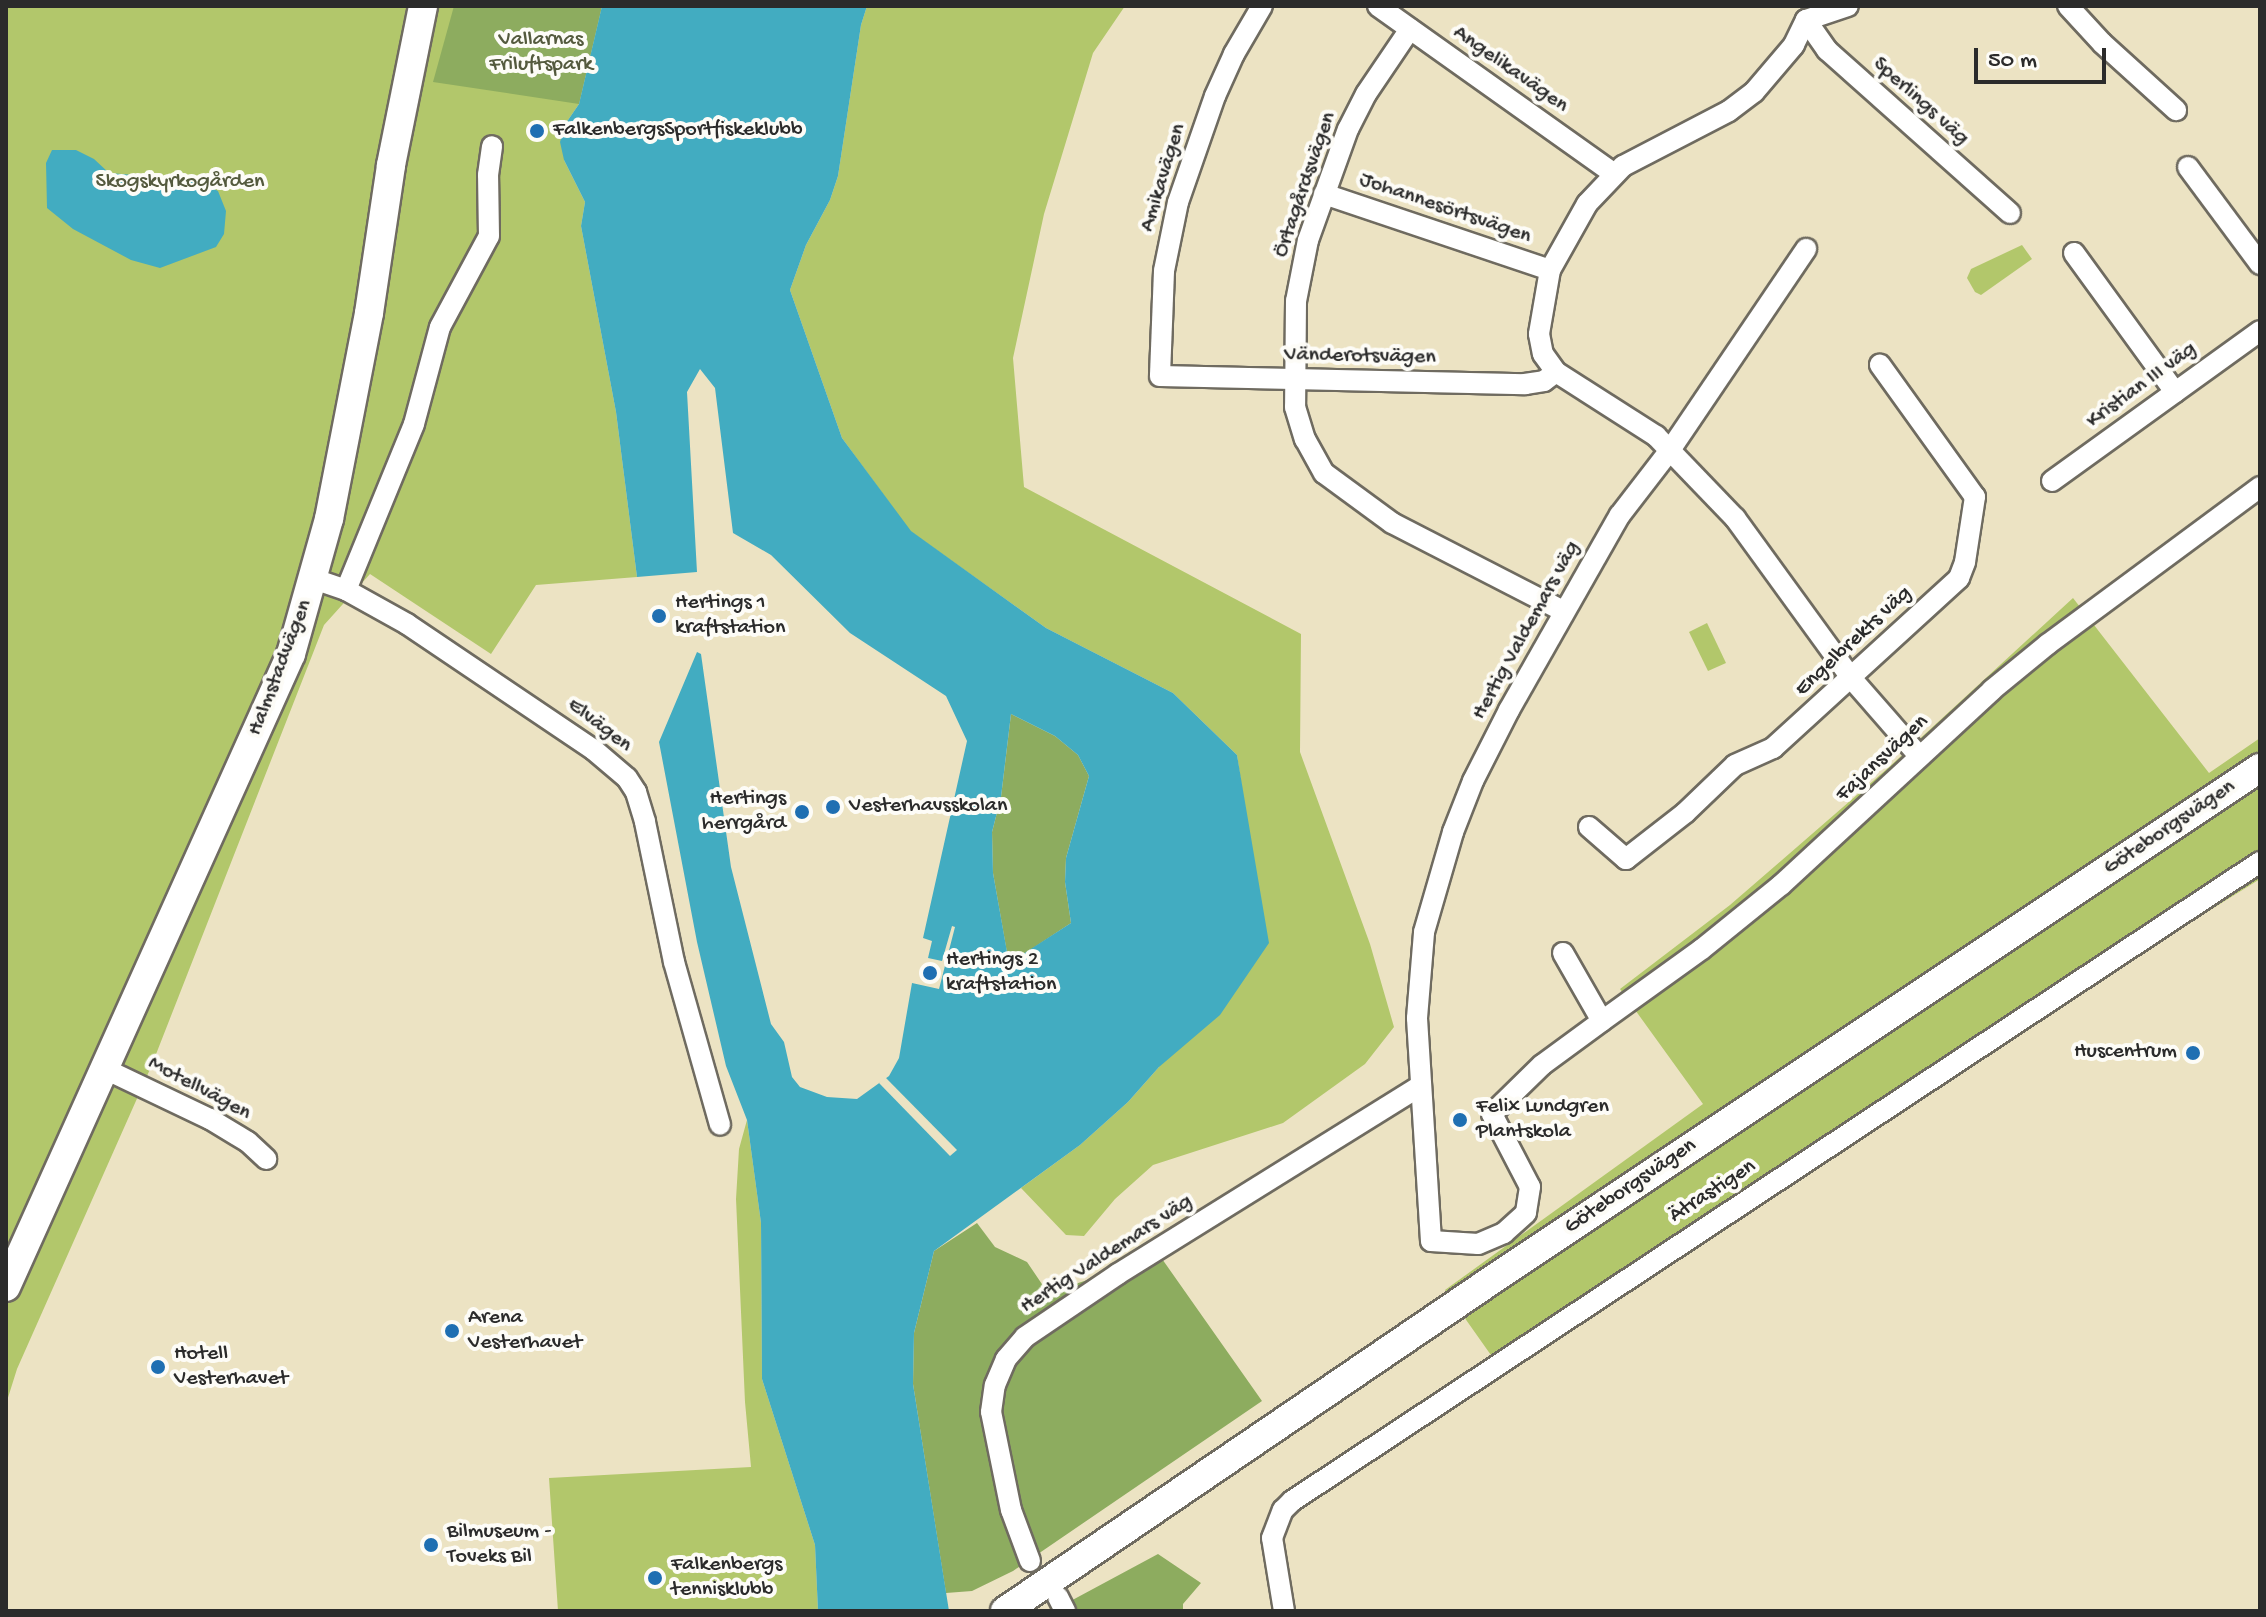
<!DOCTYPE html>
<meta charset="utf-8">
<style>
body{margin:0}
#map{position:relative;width:2266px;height:1617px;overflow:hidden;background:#ece3c3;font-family:"Gochi Hand",sans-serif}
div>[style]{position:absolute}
.green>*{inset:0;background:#b2c76b}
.forest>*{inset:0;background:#8dac5f}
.water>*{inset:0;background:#42acc1}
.pier>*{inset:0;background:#ece3c3}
.roads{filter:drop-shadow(2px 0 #6f6b60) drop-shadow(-2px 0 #6f6b60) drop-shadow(0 2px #6f6b60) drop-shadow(0 -2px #6f6b60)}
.minor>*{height:20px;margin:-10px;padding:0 10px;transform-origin:10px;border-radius:10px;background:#fff}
.secondary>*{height:28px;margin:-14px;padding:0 14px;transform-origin:14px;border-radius:14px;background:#fff}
.dots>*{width:22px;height:22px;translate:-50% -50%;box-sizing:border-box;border:4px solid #fdfcf7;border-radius:50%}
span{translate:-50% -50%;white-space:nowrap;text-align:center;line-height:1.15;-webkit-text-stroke:8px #fdfcf7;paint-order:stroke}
.park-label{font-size:22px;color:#545a3e}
.street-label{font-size:22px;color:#2b2b2b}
.poi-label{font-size:22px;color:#2b2b2b}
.left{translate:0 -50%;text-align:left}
.right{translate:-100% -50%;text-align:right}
.frame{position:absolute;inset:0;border:8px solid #2b2b2b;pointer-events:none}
.scale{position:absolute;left:1974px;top:48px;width:132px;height:36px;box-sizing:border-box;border:4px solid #2b2b2b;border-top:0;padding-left:10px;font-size:24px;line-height:28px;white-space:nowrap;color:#2b2b2b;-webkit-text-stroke:6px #fdfcf7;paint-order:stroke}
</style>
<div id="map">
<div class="green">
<div style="clip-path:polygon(6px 6px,602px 6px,579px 104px,566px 123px,564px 160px,585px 202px,581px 226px,616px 412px,637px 577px,536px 585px,491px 654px,370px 574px,324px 625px,151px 1067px,17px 1369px,6px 1404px)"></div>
<div style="clip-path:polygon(867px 6px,1125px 6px,1093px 53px,1044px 214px,1013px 358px,1024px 487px,1301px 634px,1300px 752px,1370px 944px,1394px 1027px,1365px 1064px,1283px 1123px,1153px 1165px,1115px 1199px,1084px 1236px,1066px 1235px,1021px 1188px,1080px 1145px,1128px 1102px,1159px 1067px,1248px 829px,1237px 755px,1173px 693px,1046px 628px,910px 531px,842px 438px,790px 290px,806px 245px,830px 200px,838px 176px,861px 25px)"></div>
<div style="clip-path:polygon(2022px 245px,2032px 259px,1981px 295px,1975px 292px,1967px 278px,1971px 269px)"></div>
<div style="clip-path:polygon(2073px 598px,2209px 773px,2260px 738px,2260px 879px,1493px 1358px,1445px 1290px,1703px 1104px,1620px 989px,1730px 905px,1888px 768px)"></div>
<div style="clip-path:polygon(1707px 623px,1726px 663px,1708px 671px,1689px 632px)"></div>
<div style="clip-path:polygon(747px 1120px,761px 1223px,762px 1379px,815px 1545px,818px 1611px,558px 1611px,549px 1478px,751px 1467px,745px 1402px,736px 1199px,739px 1149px)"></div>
</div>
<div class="forest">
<div style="clip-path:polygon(454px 6px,602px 6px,579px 104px,433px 82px)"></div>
<div style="clip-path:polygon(1011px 714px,1055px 736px,1078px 755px,1089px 776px,1066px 858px,1065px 882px,1071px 923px,1009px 964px,993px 873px,992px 832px,1001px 797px)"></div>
<div style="clip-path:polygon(977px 1223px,995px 1247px,1027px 1262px,1048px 1293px,1160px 1256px,1262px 1401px,1013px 1571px,972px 1591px,946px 1593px,913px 1384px,914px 1333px,934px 1251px)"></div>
<div style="clip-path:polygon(1158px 1554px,1201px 1583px,1183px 1604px,1183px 1611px,1052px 1611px)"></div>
</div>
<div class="water">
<div style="clip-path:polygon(evenodd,602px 6px,867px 6px,861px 25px,838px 176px,830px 200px,806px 245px,790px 290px,842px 438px,911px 531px,1046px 628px,1173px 693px,1237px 755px,1269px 943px,1220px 1015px,1159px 1067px,1128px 1102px,1080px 1145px,934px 1251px,914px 1333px,913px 1384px,949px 1611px,818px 1611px,815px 1545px,762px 1379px,761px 1223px,747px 1120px,726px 1066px,697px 942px,659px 742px,697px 652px,701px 654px,731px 867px,771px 1024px,784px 1042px,792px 1077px,800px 1087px,827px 1097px,857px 1099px,889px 1076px,899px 1058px,912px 983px,939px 989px,955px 927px,952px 926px,942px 961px,928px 958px,932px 941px,923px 938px,967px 741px,946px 696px,850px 633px,771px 555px,733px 533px,715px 388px,700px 369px,687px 392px,697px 572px,637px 577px,616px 412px,581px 226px,585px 202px,564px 160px,560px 142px,566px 123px,579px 104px,602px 6px,1011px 714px,1055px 736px,1078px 755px,1089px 776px,1066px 858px,1065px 882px,1071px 923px,1009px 963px,993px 873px,992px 832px,1001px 797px,1011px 714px)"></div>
<div style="clip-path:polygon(52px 150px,76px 150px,94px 159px,109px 173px,196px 180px,218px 191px,226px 211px,224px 234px,216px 247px,160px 268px,131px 260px,73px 229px,47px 208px,46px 163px)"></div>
</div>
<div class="pier">
<div style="clip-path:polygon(885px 1077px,957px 1150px,950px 1156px,879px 1083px)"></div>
</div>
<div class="roads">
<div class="minor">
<div style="left:1262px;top:6px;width:56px;rotate:120.3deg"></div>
<div style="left:1234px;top:54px;width:46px;rotate:114.3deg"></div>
<div style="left:1215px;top:96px;width:112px;rotate:109.2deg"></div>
<div style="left:1178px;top:202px;width:70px;rotate:101.5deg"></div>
<div style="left:1164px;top:271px;width:105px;rotate:92.2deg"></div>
<div style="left:1160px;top:376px;width:365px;rotate:1.3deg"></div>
<div style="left:1525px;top:384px;width:19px;rotate:-9deg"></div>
<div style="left:1544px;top:381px;width:15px;rotate:-37deg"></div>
<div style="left:1378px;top:6px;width:290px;rotate:35.4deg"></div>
<div style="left:2068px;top:6px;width:50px;rotate:47.4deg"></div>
<div style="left:2102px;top:43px;width:100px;rotate:42.2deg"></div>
<div style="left:1806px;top:20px;width:28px;rotate:116deg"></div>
<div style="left:1794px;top:45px;width:62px;rotate:130.4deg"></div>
<div style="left:1754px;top:92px;width:31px;rotate:143deg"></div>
<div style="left:1729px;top:111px;width:119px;rotate:152.6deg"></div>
<div style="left:1623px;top:166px;width:52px;rotate:133.5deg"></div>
<div style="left:1587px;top:204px;width:76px;rotate:119.3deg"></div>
<div style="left:1550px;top:270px;width:65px;rotate:99.8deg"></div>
<div style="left:1539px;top:334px;width:20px;rotate:79deg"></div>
<div style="left:1543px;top:354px;width:22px;rotate:54deg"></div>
<div style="left:1556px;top:372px;width:119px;rotate:32.6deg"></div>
<div style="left:1656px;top:436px;width:114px;rotate:46.1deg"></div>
<div style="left:1735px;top:518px;width:199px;rotate:54deg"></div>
<div style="left:1852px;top:679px;width:103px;rotate:48.9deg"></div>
<div style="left:1806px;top:20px;width:37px;rotate:55deg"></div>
<div style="left:1827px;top:50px;width:245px;rotate:41.7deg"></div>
<div style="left:1806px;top:20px;width:44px;rotate:-18.4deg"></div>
<div style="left:1410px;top:29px;width:78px;rotate:124.1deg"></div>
<div style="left:1366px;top:94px;width:39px;rotate:117deg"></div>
<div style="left:1348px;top:129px;width:118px;rotate:109.8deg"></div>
<div style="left:1308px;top:240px;width:62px;rotate:101.1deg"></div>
<div style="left:1296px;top:301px;width:106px;rotate:90.5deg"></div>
<div style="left:1295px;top:407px;width:34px;rotate:73deg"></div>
<div style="left:1305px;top:439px;width:39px;rotate:61deg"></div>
<div style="left:1324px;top:473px;width:84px;rotate:36.3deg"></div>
<div style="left:1392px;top:523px;width:192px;rotate:27.2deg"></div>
<div style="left:2188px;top:167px;width:121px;rotate:53.4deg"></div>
<div style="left:1324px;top:194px;width:238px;rotate:18.6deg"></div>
<div style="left:2074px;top:253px;width:172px;rotate:54deg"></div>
<div style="left:2052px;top:481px;width:256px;rotate:-35.8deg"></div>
<div style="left:314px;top:579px;width:34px;rotate:19deg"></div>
<div style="left:346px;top:590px;width:70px;rotate:29.1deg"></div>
<div style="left:407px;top:624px;width:225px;rotate:34deg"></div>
<div style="left:594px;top:750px;width:43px;rotate:40.3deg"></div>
<div style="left:627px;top:778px;width:17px;rotate:57deg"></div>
<div style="left:636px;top:792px;width:31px;rotate:73deg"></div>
<div style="left:645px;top:822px;width:143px;rotate:78.3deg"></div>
<div style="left:674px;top:962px;width:169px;rotate:74.2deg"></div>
<div style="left:346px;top:590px;width:179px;rotate:-67.7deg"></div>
<div style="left:414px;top:424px;width:100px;rotate:-75deg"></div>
<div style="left:440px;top:327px;width:103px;rotate:-61.7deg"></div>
<div style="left:489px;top:236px;width:61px;rotate:-90.9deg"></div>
<div style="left:488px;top:175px;width:29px;rotate:-82deg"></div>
<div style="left:1589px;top:827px;width:49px;rotate:40.9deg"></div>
<div style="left:1626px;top:859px;width:75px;rotate:-37.9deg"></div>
<div style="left:1685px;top:813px;width:69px;rotate:-43.8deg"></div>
<div style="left:1735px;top:765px;width:42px;rotate:-24.1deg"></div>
<div style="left:1773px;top:748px;width:252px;rotate:-42.4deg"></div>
<div style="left:1959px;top:578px;width:17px;rotate:-69deg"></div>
<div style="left:1965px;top:562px;width:66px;rotate:-81.3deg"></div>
<div style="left:1975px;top:497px;width:163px;rotate:-125.7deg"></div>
<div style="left:1563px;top:953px;width:78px;rotate:60.2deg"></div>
<div style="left:1602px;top:1021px;width:123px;rotate:-35.8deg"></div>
<div style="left:1702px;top:949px;width:102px;rotate:-39deg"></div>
<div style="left:1781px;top:885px;width:287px;rotate:-42.7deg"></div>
<div style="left:1992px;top:690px;width:72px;rotate:-39.4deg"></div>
<div style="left:2048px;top:644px;width:264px;rotate:-36.5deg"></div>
<div style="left:1602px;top:1021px;width:74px;rotate:143.7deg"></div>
<div style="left:1542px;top:1065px;width:70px;rotate:135.6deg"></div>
<div style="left:1492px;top:1114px;width:82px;rotate:62.5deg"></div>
<div style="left:1530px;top:1187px;width:26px;rotate:99deg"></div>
<div style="left:1526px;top:1213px;width:30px;rotate:138deg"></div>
<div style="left:1504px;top:1233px;width:28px;rotate:157deg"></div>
<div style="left:1478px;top:1244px;width:47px;rotate:-176.3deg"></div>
<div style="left:1431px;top:1241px;width:223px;rotate:-93.6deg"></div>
<div style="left:1417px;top:1018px;width:86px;rotate:-85.3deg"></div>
<div style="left:1424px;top:932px;width:104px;rotate:-73.8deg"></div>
<div style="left:1453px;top:832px;width:55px;rotate:-68.6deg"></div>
<div style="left:1473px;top:781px;width:80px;rotate:-63.1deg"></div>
<div style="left:1509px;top:710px;width:224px;rotate:-60.4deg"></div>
<div style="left:1620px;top:515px;width:82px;rotate:-52.4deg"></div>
<div style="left:1670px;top:450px;width:243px;rotate:-55.9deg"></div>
<div style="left:105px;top:1069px;width:116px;rotate:25.5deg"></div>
<div style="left:210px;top:1119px;width:44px;rotate:31.2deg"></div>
<div style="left:248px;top:1142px;width:25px;rotate:43deg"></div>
<div style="left:1030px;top:1561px;width:54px;rotate:-110.4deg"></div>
<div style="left:1011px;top:1510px;width:100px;rotate:-101.5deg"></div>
<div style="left:991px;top:1412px;width:27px;rotate:-82deg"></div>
<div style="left:995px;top:1385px;width:28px;rotate:-67deg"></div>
<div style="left:1006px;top:1359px;width:29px;rotate:-49deg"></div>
<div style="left:1025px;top:1337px;width:112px;rotate:-34.1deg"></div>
<div style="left:1118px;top:1274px;width:354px;rotate:-31.9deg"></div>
<div style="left:1058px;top:1597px;width:16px;rotate:63deg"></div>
<div style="left:1284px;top:1611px;width:74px;rotate:-99.3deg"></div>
<div style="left:1272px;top:1538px;width:30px;rotate:-69deg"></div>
<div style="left:1283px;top:1510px;width:13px;rotate:-45deg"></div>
<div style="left:1292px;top:1501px;width:1160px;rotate:-33.43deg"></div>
</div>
<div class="secondary">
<div style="left:6px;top:1287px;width:694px;rotate:-65.76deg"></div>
<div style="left:291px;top:654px;width:140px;rotate:-74.3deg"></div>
<div style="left:329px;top:519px;width:210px;rotate:-79deg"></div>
<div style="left:369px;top:313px;width:150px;rotate:-81.5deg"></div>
<div style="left:391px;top:165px;width:162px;rotate:-78.6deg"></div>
<div style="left:1005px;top:1611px;width:578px;rotate:-34.21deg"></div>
<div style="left:1483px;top:1286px;width:934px;rotate:-33.69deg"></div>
</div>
</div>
<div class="dots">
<div style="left:537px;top:131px;background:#1f6fb2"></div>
<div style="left:659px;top:616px;background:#1f6fb2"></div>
<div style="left:833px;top:807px;background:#1f6fb2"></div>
<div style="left:802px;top:812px;background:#1f6fb2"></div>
<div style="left:930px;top:973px;background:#1f6fb2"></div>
<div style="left:2193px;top:1053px;background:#1f6fb2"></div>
<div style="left:1460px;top:1120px;background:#1f6fb2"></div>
<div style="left:452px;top:1331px;background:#1f6fb2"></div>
<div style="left:158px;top:1367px;background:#1f6fb2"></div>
<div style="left:431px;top:1545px;background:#1f6fb2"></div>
<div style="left:655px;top:1578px;background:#1f6fb2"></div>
</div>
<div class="park-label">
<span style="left:541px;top:53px">Vallarnas<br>Friluftspark</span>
<span style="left:180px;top:183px">Skogskyrkogården</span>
</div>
<div class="street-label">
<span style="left:1510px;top:70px;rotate:35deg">Angelikavägen</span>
<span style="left:1920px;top:102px;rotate:42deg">Sperlings väg</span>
<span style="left:1164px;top:178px;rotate:-73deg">Amikavägen</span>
<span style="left:1306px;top:185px;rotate:-71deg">Örtagårdsvägen</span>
<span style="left:1445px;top:209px;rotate:19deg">Johannesörtsvägen</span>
<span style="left:1360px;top:357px;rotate:1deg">Vänderotsvägen</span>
<span style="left:2142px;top:386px;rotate:-36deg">Kristian III väg</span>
<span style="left:1527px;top:631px;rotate:-61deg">Hertig Valdemars väg</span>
<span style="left:1854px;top:642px;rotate:-43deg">Engelbrekts väg</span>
<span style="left:281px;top:668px;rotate:-69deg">Halmstadvägen</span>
<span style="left:599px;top:726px;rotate:37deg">Elvägen</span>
<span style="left:1883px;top:759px;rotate:-43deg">Fajansvägen</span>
<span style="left:2170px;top:828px;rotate:-34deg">Göteborgsvägen</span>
<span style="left:199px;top:1089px;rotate:28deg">Motellvägen</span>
<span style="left:1631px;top:1187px;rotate:-34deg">Göteborgsvägen</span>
<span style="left:1713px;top:1192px;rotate:-33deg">Ätrastigen</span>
<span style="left:1107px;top:1255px;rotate:-33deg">Hertig Valdemars väg</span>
</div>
<div class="poi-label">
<span class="left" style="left:553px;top:131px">FalkenbergsSportfiskeklubb</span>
<span class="left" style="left:675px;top:616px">Hertings 1<br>kraftstation</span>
<span class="right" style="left:786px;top:812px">Hertings<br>herrgård</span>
<span class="left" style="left:849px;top:807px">Vesterhavsskolan</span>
<span class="left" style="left:946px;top:973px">Hertings 2<br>kraftstation</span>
<span class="right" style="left:2177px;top:1053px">Huscentrum</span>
<span class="left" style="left:1476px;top:1120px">Felix Lundgren<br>Plantskola</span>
<span class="left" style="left:468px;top:1331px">Arena<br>Vesterhavet</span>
<span class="left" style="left:174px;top:1367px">Hotell<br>Vesterhavet</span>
<span class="left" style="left:447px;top:1545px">Bilmuseum -<br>Toveks Bil</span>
<span class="left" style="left:671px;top:1578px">Falkenbergs<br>tennisklubb</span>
</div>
<div class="frame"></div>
<div class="scale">50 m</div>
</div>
